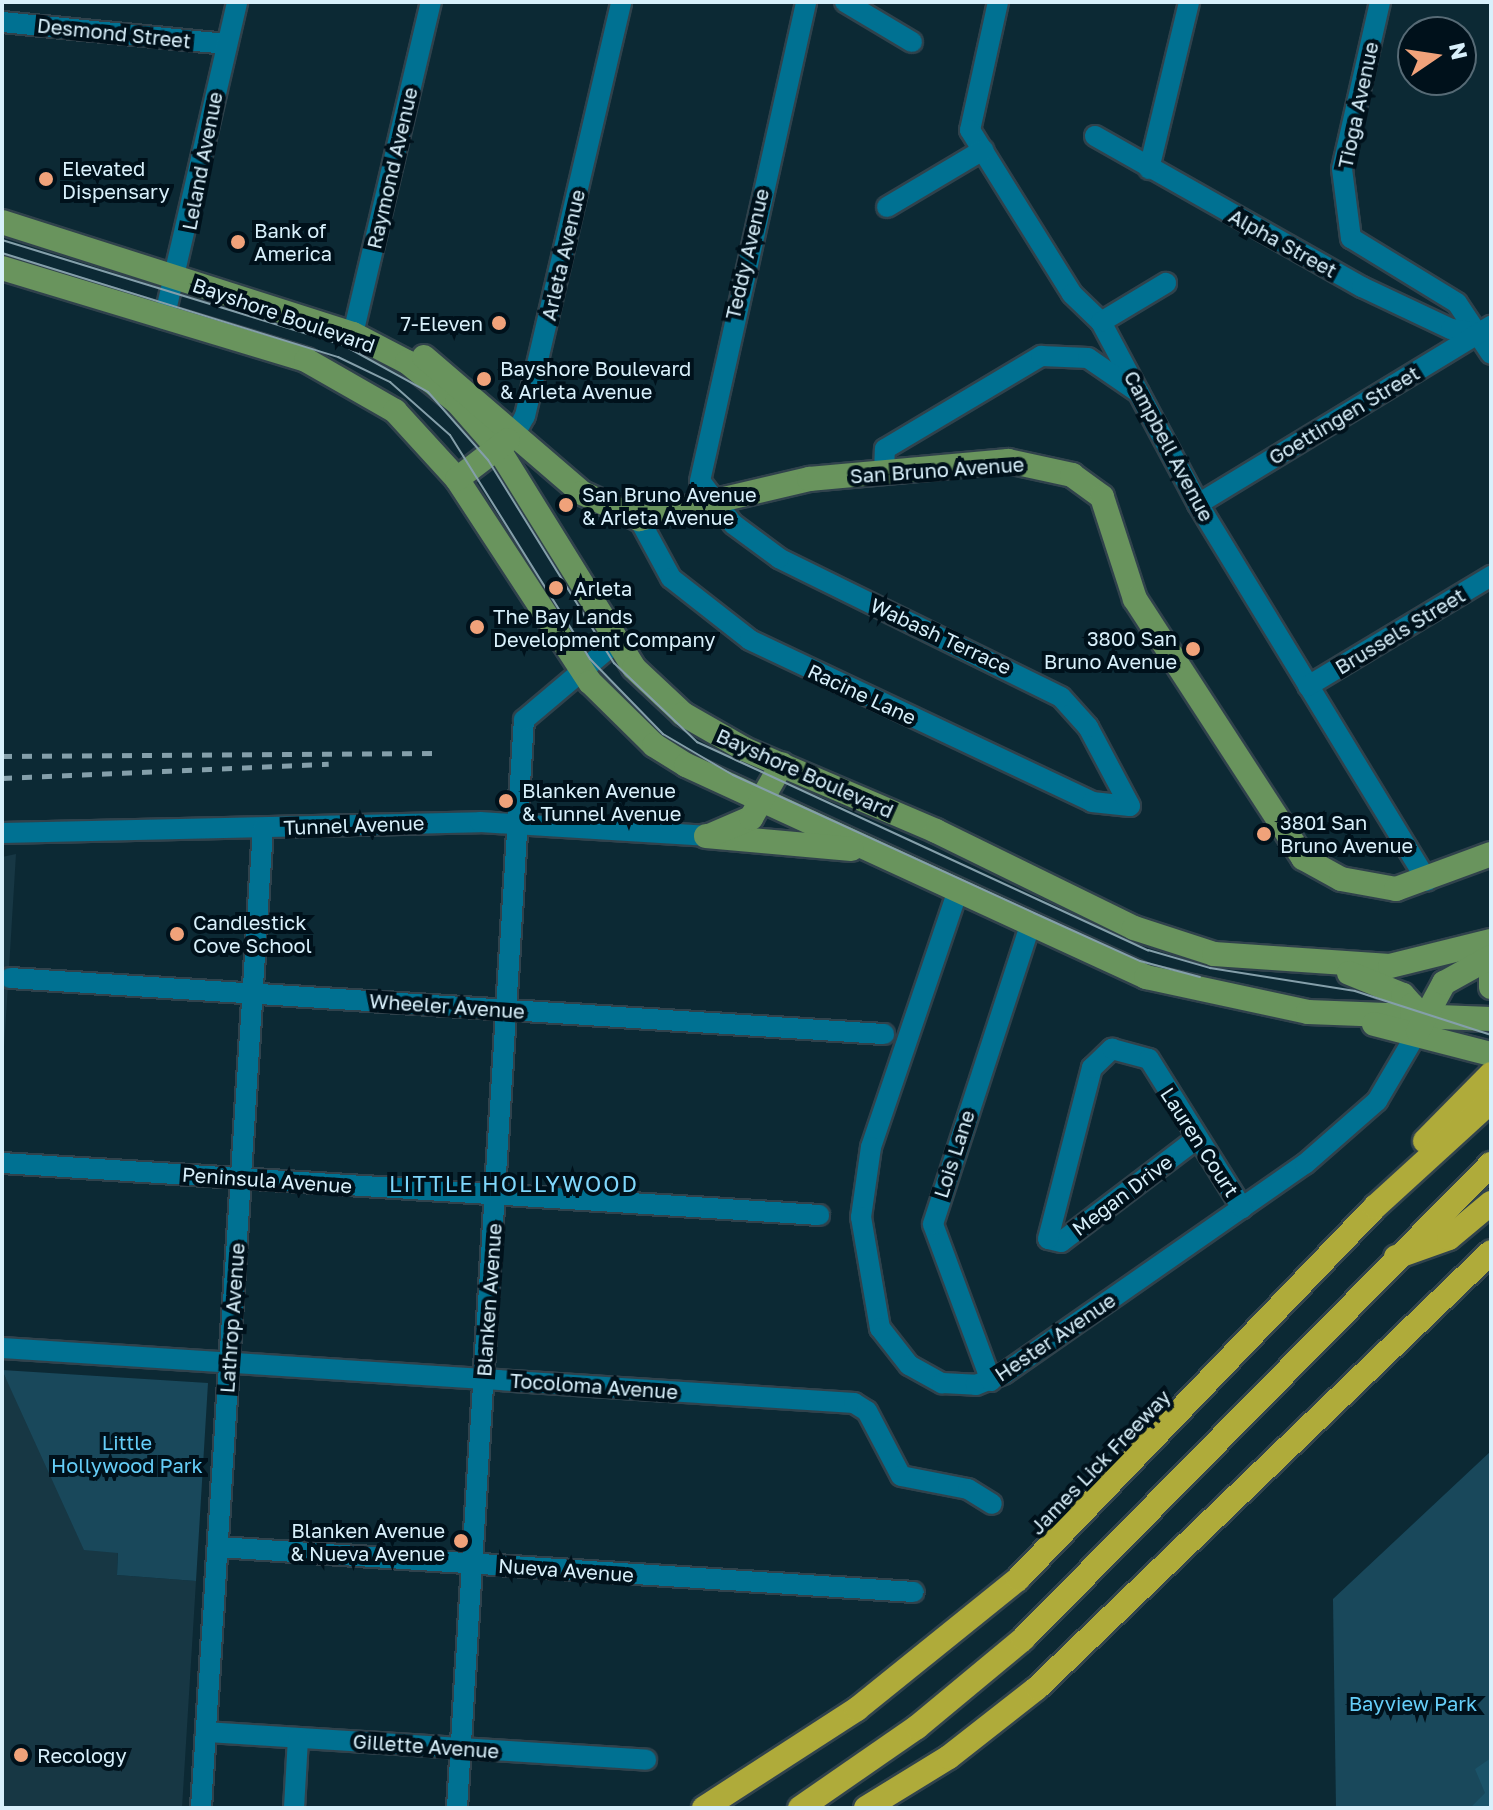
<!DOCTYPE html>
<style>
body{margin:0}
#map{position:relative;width:1493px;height:1810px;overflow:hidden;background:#0c2934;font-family:"Golos Text",sans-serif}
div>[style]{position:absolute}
.built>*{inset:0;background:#173744}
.green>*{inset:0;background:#19485b}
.forest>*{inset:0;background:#1b5369}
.roads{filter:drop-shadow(2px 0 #30424c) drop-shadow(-2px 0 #30424c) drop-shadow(0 2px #30424c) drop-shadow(0 -2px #30424c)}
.minor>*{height:20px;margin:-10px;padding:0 10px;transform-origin:10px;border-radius:10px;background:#007192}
.major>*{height:24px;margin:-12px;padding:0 12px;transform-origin:12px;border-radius:12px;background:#69945d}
.highway>*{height:24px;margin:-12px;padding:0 12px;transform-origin:12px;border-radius:12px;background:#afab3a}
.tram>*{height:2px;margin:-1px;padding:0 1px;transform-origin:1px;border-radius:1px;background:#849faa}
.rail>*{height:5px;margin-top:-2.5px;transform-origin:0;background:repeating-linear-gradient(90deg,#849faa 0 10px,transparent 0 20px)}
.dots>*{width:22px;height:22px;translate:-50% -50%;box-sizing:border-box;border:4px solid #00111b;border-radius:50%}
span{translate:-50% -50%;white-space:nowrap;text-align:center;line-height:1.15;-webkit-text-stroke:8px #00111b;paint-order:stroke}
.street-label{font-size:20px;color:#d8f0fb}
.poi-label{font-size:20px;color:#d8f0fb}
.left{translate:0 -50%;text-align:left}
.right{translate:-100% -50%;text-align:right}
.park-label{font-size:20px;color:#65cef8}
.neighbourhood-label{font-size:22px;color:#7fd7fc;letter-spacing:2px}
.frame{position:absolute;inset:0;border:4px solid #d8f0fb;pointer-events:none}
.north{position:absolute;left:1397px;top:16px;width:80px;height:80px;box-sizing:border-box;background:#00111b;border:2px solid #566a75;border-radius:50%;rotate:77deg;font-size:22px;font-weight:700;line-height:32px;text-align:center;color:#d8f0fb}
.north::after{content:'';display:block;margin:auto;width:28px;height:36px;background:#f0a27a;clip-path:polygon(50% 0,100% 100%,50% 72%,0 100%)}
</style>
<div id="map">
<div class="built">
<div style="clip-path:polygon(16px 854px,7px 1001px,2px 1077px,2px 857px)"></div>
<div style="clip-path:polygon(2px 1372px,118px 1552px,117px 1575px,196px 1581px,182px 1808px,2px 1808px)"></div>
</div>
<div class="green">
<div style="clip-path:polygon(2px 1370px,208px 1383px,196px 1581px,117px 1575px,118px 1553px,84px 1550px)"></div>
<div style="clip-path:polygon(1491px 1451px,1491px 1808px,1336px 1808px,1333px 1599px)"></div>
</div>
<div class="forest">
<div style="clip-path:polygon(1491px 1758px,1491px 1808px,1470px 1808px,1485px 1793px,1475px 1769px)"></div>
</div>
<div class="roads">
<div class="minor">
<div style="left:845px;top:2px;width:78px;rotate:30.8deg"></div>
<div style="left:998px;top:2px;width:131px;rotate:102.3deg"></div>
<div style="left:970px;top:130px;width:193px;rotate:58.1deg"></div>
<div style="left:1072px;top:294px;width:40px;rotate:44deg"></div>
<div style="left:1101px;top:322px;width:206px;rotate:61.9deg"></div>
<div style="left:1198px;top:504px;width:441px;rotate:58.7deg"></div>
<div style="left:1380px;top:2px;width:171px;rotate:102.8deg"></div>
<div style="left:1342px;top:169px;width:70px;rotate:82.6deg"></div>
<div style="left:1351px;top:238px;width:124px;rotate:31.5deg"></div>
<div style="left:1457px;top:303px;width:61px;rotate:56.3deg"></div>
<div style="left:2px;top:22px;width:225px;rotate:5.6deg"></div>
<div style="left:1095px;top:136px;width:307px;rotate:29.5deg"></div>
<div style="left:1362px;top:287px;width:98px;rotate:25.3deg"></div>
<div style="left:1451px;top:329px;width:27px;rotate:8deg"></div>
<div style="left:1149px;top:169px;width:172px;rotate:-76.5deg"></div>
<div style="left:887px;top:207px;width:112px;rotate:-30.7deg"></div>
<div style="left:164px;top:319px;width:325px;rotate:-77deg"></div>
<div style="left:1101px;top:322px;width:76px;rotate:-31deg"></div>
<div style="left:353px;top:334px;width:341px;rotate:-76.8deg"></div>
<div style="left:516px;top:432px;width:18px;rotate:-61deg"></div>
<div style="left:525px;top:416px;width:425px;rotate:-76.9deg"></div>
<div style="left:884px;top:474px;width:25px;rotate:-88deg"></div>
<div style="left:885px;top:449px;width:182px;rotate:-30.8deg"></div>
<div style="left:1041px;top:356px;width:47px;rotate:2.4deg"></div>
<div style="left:1088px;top:358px;width:62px;rotate:34.5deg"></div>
<div style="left:1198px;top:504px;width:343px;rotate:-31.3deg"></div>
<div style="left:639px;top:519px;width:67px;rotate:61.5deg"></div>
<div style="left:671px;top:578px;width:100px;rotate:38.1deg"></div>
<div style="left:750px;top:640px;width:378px;rotate:25.3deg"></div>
<div style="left:1092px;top:802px;width:38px;rotate:6deg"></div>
<div style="left:1130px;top:806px;width:89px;rotate:-118deg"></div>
<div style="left:1088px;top:727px;width:40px;rotate:-132deg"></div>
<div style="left:1061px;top:697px;width:314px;rotate:-153.8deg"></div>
<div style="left:779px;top:558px;width:57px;rotate:-143.5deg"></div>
<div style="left:733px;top:524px;width:54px;rotate:-127.5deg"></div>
<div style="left:700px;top:481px;width:491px;rotate:-77.5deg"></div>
<div style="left:1308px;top:686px;width:214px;rotate:-31deg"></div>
<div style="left:2px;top:833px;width:478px;rotate:-1.3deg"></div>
<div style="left:480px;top:822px;width:226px;rotate:3.5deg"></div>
<div style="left:957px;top:893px;width:268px;rotate:108.7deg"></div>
<div style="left:871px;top:1147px;width:71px;rotate:98.1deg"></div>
<div style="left:861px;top:1217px;width:113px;rotate:80.3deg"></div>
<div style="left:880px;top:1328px;width:47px;rotate:51.9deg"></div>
<div style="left:909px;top:1365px;width:38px;rotate:29deg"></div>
<div style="left:942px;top:1383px;width:34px;rotate:3deg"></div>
<div style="left:976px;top:1385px;width:31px;rotate:-22deg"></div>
<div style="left:1005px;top:1373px;width:366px;rotate:-34.9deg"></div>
<div style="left:1305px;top:1164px;width:96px;rotate:-41.2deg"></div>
<div style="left:1377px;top:1101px;width:73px;rotate:-59.6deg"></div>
<div style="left:10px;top:978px;width:876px;rotate:3.67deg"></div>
<div style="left:1195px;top:1140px;width:168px;rotate:142.7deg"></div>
<div style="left:1061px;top:1242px;width:13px;rotate:-167deg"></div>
<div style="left:1048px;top:1239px;width:177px;rotate:-75.6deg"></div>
<div style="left:1092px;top:1068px;width:28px;rotate:-44deg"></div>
<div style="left:1112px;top:1049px;width:38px;rotate:15deg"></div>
<div style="left:1149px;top:1059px;width:176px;rotate:58deg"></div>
<div style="left:2px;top:1163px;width:819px;rotate:3.64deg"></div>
<div style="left:2px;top:1348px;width:854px;rotate:3.69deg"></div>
<div style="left:854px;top:1403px;width:15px;rotate:32deg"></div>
<div style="left:867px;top:1411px;width:73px;rotate:62.4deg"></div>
<div style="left:901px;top:1476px;width:68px;rotate:11deg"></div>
<div style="left:968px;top:1489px;width:28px;rotate:32deg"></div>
<div style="left:991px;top:1381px;width:167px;rotate:-110.3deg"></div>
<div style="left:933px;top:1224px;width:314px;rotate:-72deg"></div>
<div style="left:218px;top:1547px;width:697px;rotate:3.7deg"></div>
<div style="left:206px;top:1732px;width:441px;rotate:3.6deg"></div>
<div style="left:201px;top:1808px;width:981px;rotate:-86.38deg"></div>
<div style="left:294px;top:1808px;width:70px;rotate:-86.7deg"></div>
<div style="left:457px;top:1808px;width:1090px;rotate:-86.48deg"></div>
<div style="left:524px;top:720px;width:119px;rotate:-40.2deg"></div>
</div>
<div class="major">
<div style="left:2px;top:222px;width:368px;rotate:17.7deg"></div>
<div style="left:353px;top:334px;width:61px;rotate:27.4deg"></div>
<div style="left:407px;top:362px;width:64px;rotate:38.7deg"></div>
<div style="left:457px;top:402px;width:64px;rotate:48.8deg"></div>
<div style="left:499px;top:450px;width:256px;rotate:58.2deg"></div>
<div style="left:634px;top:668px;width:67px;rotate:43.2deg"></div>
<div style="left:683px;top:714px;width:70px;rotate:29.8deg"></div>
<div style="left:744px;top:749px;width:209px;rotate:23.1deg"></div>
<div style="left:936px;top:831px;width:220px;rotate:26.1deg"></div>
<div style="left:1134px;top:928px;width:84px;rotate:18deg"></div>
<div style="left:1214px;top:954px;width:176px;rotate:3.9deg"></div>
<div style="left:1390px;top:966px;width:104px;rotate:-13.9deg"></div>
<div style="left:2px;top:268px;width:318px;rotate:16.8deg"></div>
<div style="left:306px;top:360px;width:103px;rotate:29.8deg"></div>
<div style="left:395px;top:411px;width:92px;rotate:47.6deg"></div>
<div style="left:457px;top:479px;width:243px;rotate:56.8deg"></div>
<div style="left:590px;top:682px;width:90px;rotate:44.5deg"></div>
<div style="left:654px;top:745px;width:38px;rotate:32deg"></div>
<div style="left:686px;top:765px;width:507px;rotate:24.74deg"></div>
<div style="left:1146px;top:977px;width:166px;rotate:12.2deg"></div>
<div style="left:1308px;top:1012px;width:183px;rotate:2.2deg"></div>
<div style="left:424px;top:357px;width:208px;rotate:40.7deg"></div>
<div style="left:582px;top:493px;width:63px;rotate:24.5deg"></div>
<div style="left:639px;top:519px;width:175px;rotate:-13.2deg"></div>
<div style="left:809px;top:479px;width:200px;rotate:-5.2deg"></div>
<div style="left:1008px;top:461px;width:66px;rotate:12.3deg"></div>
<div style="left:1072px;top:475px;width:37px;rotate:36deg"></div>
<div style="left:1102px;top:497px;width:107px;rotate:72.1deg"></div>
<div style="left:1135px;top:599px;width:309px;rotate:57deg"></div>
<div style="left:1303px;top:858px;width:43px;rotate:28.9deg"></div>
<div style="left:1341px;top:879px;width:56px;rotate:10.3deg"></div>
<div style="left:1396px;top:889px;width:101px;rotate:-20.2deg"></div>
<div style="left:457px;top:479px;width:64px;rotate:-37.4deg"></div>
<div style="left:706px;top:836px;width:146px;rotate:5.1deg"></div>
<div style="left:709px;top:836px;width:46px;rotate:-23.2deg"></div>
<div style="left:751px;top:818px;width:62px;rotate:-60.1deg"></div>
<div style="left:1349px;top:973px;width:58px;rotate:22.2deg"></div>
<div style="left:1403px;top:995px;width:13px;rotate:48deg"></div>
<div style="left:1412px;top:1005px;width:27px;rotate:86deg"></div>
<div style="left:1491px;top:978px;width:9px;rotate:90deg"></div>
<div style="left:1374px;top:1024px;width:121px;rotate:14.4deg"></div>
<div style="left:1418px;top:1031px;width:55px;rotate:-61.6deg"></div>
<div style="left:1444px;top:983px;width:54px;rotate:-29deg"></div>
</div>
<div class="highway">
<div style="left:1425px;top:1141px;width:94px;rotate:-45.4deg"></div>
<div style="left:1396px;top:1257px;width:56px;rotate:-19.7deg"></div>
<div style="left:1449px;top:1238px;width:55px;rotate:-39.8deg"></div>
<div style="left:704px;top:1808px;width:182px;rotate:-32.9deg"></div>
<div style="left:857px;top:1709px;width:207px;rotate:-38.9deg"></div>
<div style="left:1018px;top:1579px;width:516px;rotate:-46.18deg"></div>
<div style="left:1375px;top:1207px;width:157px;rotate:-42.4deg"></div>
<div style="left:800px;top:1808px;width:142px;rotate:-34.7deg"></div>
<div style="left:917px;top:1727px;width:138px;rotate:-39.7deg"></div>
<div style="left:1023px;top:1639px;width:667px;rotate:-45.43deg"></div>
<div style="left:866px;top:1808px;width:97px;rotate:-31.6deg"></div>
<div style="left:949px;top:1757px;width:112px;rotate:-38.1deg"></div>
<div style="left:1037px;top:1688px;width:629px;rotate:-43.84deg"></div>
</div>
</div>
<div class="tram">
<div style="left:2px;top:240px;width:357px;rotate:17.1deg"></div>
<div style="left:343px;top:345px;width:97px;rotate:28.9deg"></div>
<div style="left:428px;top:392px;width:91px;rotate:48.6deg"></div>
<div style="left:488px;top:460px;width:239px;rotate:58.2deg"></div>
<div style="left:614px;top:663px;width:115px;rotate:43.6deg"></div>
<div style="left:697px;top:742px;width:497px;rotate:24.8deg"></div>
<div style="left:1148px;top:950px;width:65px;rotate:16.2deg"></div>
<div style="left:1210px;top:968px;width:147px;rotate:9deg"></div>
<div style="left:1355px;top:991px;width:143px;rotate:17.9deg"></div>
<div style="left:2px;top:253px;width:352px;rotate:17.2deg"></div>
<div style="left:338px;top:357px;width:58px;rotate:25.7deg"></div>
<div style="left:390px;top:382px;width:80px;rotate:41.5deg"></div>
<div style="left:450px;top:435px;width:264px;rotate:58deg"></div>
<div style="left:590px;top:659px;width:105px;rotate:45.8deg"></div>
<div style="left:663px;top:734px;width:81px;rotate:30.4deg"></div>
<div style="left:733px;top:775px;width:331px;rotate:24.6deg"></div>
<div style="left:1034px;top:913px;width:116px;rotate:24.4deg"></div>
<div style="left:1140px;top:961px;width:62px;rotate:14.9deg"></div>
</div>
<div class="rail">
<div style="left:2px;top:756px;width:435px;rotate:-0.4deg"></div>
<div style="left:2px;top:778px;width:327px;rotate:-2.5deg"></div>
</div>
<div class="dots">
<div style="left:46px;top:179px;background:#f0a27a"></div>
<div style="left:238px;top:242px;background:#f0a27a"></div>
<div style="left:499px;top:323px;background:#f0a27a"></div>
<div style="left:484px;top:379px;background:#f0a27a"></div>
<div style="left:566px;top:505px;background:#f0a27a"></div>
<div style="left:556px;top:588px;background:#f0a27a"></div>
<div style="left:477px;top:627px;background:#f0a27a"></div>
<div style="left:1193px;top:649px;background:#f0a27a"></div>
<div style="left:506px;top:801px;background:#f0a27a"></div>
<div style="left:1264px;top:834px;background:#f0a27a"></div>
<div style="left:177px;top:934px;background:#f0a27a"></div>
<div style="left:461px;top:1541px;background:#f0a27a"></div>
<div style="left:21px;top:1755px;background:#f0a27a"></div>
</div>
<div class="street-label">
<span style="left:114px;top:33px;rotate:6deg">Desmond Street</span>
<span style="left:1358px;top:105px;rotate:-78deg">Tioga Avenue</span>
<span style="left:202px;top:161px;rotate:-79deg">Leland Avenue</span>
<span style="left:392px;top:168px;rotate:-77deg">Raymond Avenue</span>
<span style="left:1283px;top:243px;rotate:29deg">Alpha Street</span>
<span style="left:747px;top:254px;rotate:-77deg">Teddy Avenue</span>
<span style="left:563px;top:255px;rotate:-77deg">Arleta Avenue</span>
<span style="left:284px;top:315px;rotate:19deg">Bayshore Boulevard</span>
<span style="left:1344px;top:415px;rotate:-31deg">Goettingen Street</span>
<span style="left:1169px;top:446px;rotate:62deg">Campbell Avenue</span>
<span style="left:937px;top:470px;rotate:-4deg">San Bruno Avenue</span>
<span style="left:1400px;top:631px;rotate:-31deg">Brussels Street</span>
<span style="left:941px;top:636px;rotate:25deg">Wabash Terrace</span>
<span style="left:862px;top:694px;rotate:25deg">Racine Lane</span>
<span style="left:805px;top:773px;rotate:24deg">Bayshore Boulevard</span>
<span style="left:354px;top:825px;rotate:-2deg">Tunnel Avenue</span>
<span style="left:447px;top:1006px;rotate:4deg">Wheeler Avenue</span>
<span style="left:1200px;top:1142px;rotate:57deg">Lauren Court</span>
<span style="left:954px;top:1154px;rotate:-72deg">Lois Lane</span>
<span style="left:267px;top:1180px;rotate:4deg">Peninsula Avenue</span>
<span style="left:1122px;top:1195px;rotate:-37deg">Megan Drive</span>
<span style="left:489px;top:1300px;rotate:-86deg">Blanken Avenue</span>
<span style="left:232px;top:1318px;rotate:-86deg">Lathrop Avenue</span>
<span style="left:1055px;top:1337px;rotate:-34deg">Hester Avenue</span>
<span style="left:594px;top:1386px;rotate:4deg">Tocoloma Avenue</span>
<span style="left:1100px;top:1462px;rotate:-46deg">James Lick Freeway</span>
<span style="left:566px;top:1570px;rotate:4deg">Nueva Avenue</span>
<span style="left:426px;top:1746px;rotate:4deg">Gillette Avenue</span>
</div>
<div class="poi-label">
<span class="left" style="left:62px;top:180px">Elevated<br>Dispensary</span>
<span class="left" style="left:254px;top:242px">Bank of<br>America</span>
<span class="right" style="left:483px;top:323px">7-Eleven</span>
<span class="left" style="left:500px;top:380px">Bayshore Boulevard<br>&amp; Arleta Avenue</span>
<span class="left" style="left:582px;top:506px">San Bruno Avenue<br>&amp; Arleta Avenue</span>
<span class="left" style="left:574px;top:588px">Arleta</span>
<span class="left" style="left:493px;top:628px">The Bay Lands<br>Development Company</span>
<span class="right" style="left:1177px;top:650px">3800 San<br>Bruno Avenue</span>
<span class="left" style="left:522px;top:802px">Blanken Avenue<br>&amp; Tunnel Avenue</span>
<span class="left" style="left:1280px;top:834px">3801 San<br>Bruno Avenue</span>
<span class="left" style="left:193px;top:934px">Candlestick<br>Cove School</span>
<span class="right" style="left:445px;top:1542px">Blanken Avenue<br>&amp; Nueva Avenue</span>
<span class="left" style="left:37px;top:1755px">Recology</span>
</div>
<div class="park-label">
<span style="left:127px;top:1454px">Little<br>Hollywood Park</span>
<span style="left:1413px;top:1703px">Bayview Park</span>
</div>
<div class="neighbourhood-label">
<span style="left:514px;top:1184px">LITTLE HOLLYWOOD</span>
</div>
<div class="frame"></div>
<div class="north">N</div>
</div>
